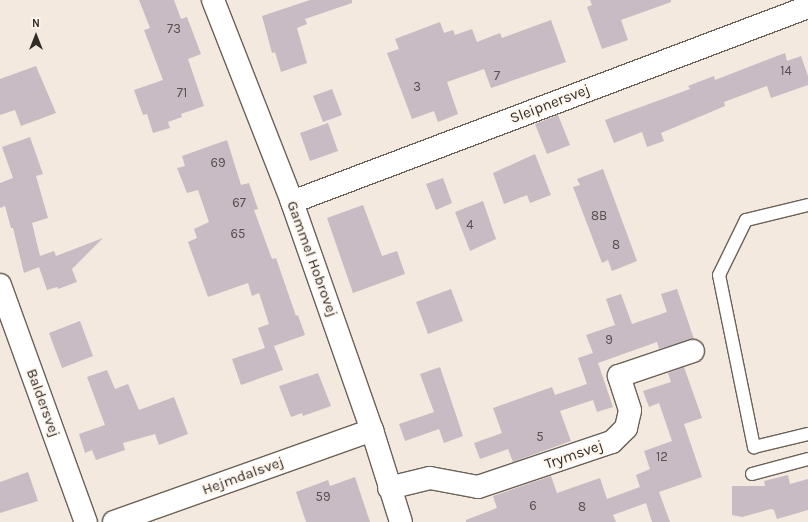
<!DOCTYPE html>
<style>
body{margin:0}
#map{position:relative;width:808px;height:522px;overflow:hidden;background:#f3e9de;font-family:Karla,sans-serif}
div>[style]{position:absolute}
.building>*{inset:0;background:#c8bbc3}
.roads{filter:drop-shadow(1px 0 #6a6158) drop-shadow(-1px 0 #6a6158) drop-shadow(0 1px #6a6158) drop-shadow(0 -1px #6a6158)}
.lane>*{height:12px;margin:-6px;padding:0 6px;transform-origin:6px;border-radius:6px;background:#fff}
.street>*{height:22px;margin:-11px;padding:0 11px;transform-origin:11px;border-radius:11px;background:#fff}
span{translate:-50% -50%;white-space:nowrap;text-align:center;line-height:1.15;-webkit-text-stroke:4px #fff6ee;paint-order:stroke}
.number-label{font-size:13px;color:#56504f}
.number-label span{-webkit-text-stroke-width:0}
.street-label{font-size:15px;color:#302c28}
.north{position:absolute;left:16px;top:16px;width:40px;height:40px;-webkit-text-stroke:3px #fff6ee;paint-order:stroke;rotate:0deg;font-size:11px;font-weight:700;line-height:16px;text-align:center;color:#302c28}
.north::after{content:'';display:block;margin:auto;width:14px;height:18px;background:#302c28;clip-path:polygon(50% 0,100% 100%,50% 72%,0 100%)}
</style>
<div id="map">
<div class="building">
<div style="clip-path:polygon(139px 0,174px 0,181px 19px,187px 17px,201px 54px,188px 59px,204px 106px,181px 114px,182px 117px,168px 122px,170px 128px,153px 133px,147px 114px,143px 115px,134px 90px,163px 80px,144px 30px,150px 28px)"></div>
<div style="clip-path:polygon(310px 0,352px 0,352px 3px,305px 19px,307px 24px,297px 28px,307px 63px,281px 72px,275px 52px,272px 53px,262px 16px)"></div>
<div style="clip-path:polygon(590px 0,671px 0,671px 2px,621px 20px,628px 40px,602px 49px,587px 7px,592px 5px)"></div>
<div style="clip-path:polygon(551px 20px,566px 62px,491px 88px,484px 69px,447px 82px,458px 114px,438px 122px,434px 111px,412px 119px,387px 53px,399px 49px,395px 39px,440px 22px,444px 33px,453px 30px,455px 35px,472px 29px,477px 42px,500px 33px,502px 38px)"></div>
<div style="clip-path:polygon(785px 53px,787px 61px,801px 56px,808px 76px,808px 85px,771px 98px,767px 86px,724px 102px,725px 106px,661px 133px,664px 141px,647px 147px,642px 132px,614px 143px,605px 120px,690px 89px,688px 86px,714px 76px,715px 80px)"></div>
<div style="clip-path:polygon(36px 66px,56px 113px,21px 126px,15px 110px,0 115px,0 79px)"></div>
<div style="clip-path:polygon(332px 89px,342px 115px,323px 122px,313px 96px)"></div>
<div style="clip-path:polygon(558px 115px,570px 145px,547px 154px,535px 124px)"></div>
<div style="clip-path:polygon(328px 123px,338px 151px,310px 161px,300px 133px)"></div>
<div style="clip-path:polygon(30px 137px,43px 174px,36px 176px,48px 218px,32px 223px,40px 256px,54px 251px,56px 256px,103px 238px,72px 269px,77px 282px,58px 289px,57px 287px,47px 290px,39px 267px,24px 273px,13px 228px,11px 228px,5px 206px,0 208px,0 183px,13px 178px,2px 147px)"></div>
<div style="clip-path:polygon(227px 140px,241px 185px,249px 183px,258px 209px,254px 210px,272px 259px,276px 258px,296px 316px,298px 315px,305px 335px,274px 346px,283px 370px,241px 385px,232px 359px,265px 348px,258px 328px,269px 324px,259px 293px,252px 296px,248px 283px,208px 297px,188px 242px,197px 238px,194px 229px,209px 222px,198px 190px,187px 193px,177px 168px,185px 166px,182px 156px)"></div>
<div style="clip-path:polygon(535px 154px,551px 195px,530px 203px,527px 195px,504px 204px,493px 173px)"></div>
<div style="clip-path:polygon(603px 169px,637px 261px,612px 271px,608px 260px,602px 263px,573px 187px,580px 185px,577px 179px)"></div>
<div style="clip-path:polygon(443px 178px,452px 203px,436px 210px,426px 184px)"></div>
<div style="clip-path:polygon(483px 201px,496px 239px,470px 251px,455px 212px)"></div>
<div style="clip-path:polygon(363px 205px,382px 256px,397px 251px,405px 274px,353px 293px,327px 218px)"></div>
<div style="clip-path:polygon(451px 289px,463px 321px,428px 334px,416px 302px)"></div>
<div style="clip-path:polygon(677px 289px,694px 339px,659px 349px,657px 342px,598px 363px,613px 407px,597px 412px,593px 400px,560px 411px,571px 441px,513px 462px,508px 449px,480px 459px,474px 443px,502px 433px,493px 408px,552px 387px,555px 395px,587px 384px,578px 358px,593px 353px,586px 335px,615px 325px,606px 299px,621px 294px,632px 324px,667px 312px,661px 294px)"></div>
<div style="clip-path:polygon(80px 321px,93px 356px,62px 368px,49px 333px)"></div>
<div style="clip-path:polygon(440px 367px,463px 436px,444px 443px,439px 429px,405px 441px,399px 424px,434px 412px,420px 374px)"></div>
<div style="clip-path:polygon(684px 367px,702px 418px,684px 424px,702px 477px,659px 492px,670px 522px,652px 522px,646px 503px,613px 515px,616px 522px,466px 522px,466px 520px,497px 508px,493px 496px,551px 476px,557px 493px,600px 478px,607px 499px,640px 487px,636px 475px,650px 469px,644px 451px,672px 441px,659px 403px,649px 407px,643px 391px,671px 382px,668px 373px)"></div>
<div style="clip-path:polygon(107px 370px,115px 389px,128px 384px,139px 410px,174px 397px,188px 434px,159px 445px,155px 434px,123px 443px,125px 450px,96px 460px,92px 450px,85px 453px,79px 434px,105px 425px,87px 377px)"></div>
<div style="clip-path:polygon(318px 373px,331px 406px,303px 416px,302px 413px,291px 417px,279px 386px)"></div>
<div style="clip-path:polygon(28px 472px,38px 501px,0 513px,0 482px)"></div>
<div style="clip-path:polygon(788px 475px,790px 484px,808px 479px,808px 510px,777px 519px,774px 510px,771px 509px,742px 517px,732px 515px,732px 486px,765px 486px,764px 481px)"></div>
<div style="clip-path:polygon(355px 477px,370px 522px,306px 522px,296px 492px,328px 480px,330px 486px)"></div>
</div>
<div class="roads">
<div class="lane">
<div style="left:808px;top:205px;width:64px;rotate:166.4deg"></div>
<div style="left:746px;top:220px;width:61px;rotate:116.1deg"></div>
<div style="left:719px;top:275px;width:176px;rotate:78.5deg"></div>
<div style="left:754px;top:447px;width:56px;rotate:-13.5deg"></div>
<div style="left:752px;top:474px;width:58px;rotate:-15deg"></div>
</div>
<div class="street">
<div style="left:213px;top:0;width:217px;rotate:68.6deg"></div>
<div style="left:292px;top:202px;width:242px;rotate:70.7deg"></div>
<div style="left:372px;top:430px;width:96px;rotate:72.5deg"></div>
<div style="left:292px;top:202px;width:552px;rotate:-20.7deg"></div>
<div style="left:0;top:285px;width:252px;rotate:70.1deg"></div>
<div style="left:389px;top:488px;width:42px;rotate:-13.7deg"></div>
<div style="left:430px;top:478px;width:49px;rotate:10.6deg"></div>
<div style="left:478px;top:487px;width:141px;rotate:-18.6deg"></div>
<div style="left:612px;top:442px;width:20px;rotate:-45deg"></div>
<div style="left:626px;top:428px;width:18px;rotate:-77deg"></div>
<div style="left:630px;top:410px;width:36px;rotate:-108deg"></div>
<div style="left:619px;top:376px;width:78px;rotate:-18.7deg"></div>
<div style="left:114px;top:522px;width:274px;rotate:-19.6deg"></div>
</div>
</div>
<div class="number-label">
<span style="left:174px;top:29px">73</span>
<span style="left:786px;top:71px">14</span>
<span style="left:497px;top:76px">7</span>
<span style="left:417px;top:87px">3</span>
<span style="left:182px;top:93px">71</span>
<span style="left:218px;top:163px">69</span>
<span style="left:239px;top:203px">67</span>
<span style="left:599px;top:216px">8B</span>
<span style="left:470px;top:225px">4</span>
<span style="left:238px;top:234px">65</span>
<span style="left:616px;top:245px">8</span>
<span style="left:609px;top:340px">9</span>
<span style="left:540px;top:437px">5</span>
<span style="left:662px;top:457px">12</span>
<span style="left:323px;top:497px">59</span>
<span style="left:533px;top:506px">6</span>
<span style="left:582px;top:507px">8</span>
</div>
<div class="street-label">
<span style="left:550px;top:104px;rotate:-21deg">Sleipnersvej</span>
<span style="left:312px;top:259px;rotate:70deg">Gammel Hobrovej</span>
<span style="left:43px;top:403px;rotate:70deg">Baldersvej</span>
<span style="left:574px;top:455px;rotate:-19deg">Trymsvej</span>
<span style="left:243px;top:476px;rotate:-20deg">Hejmdalsvej</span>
</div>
<div class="north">N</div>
</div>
